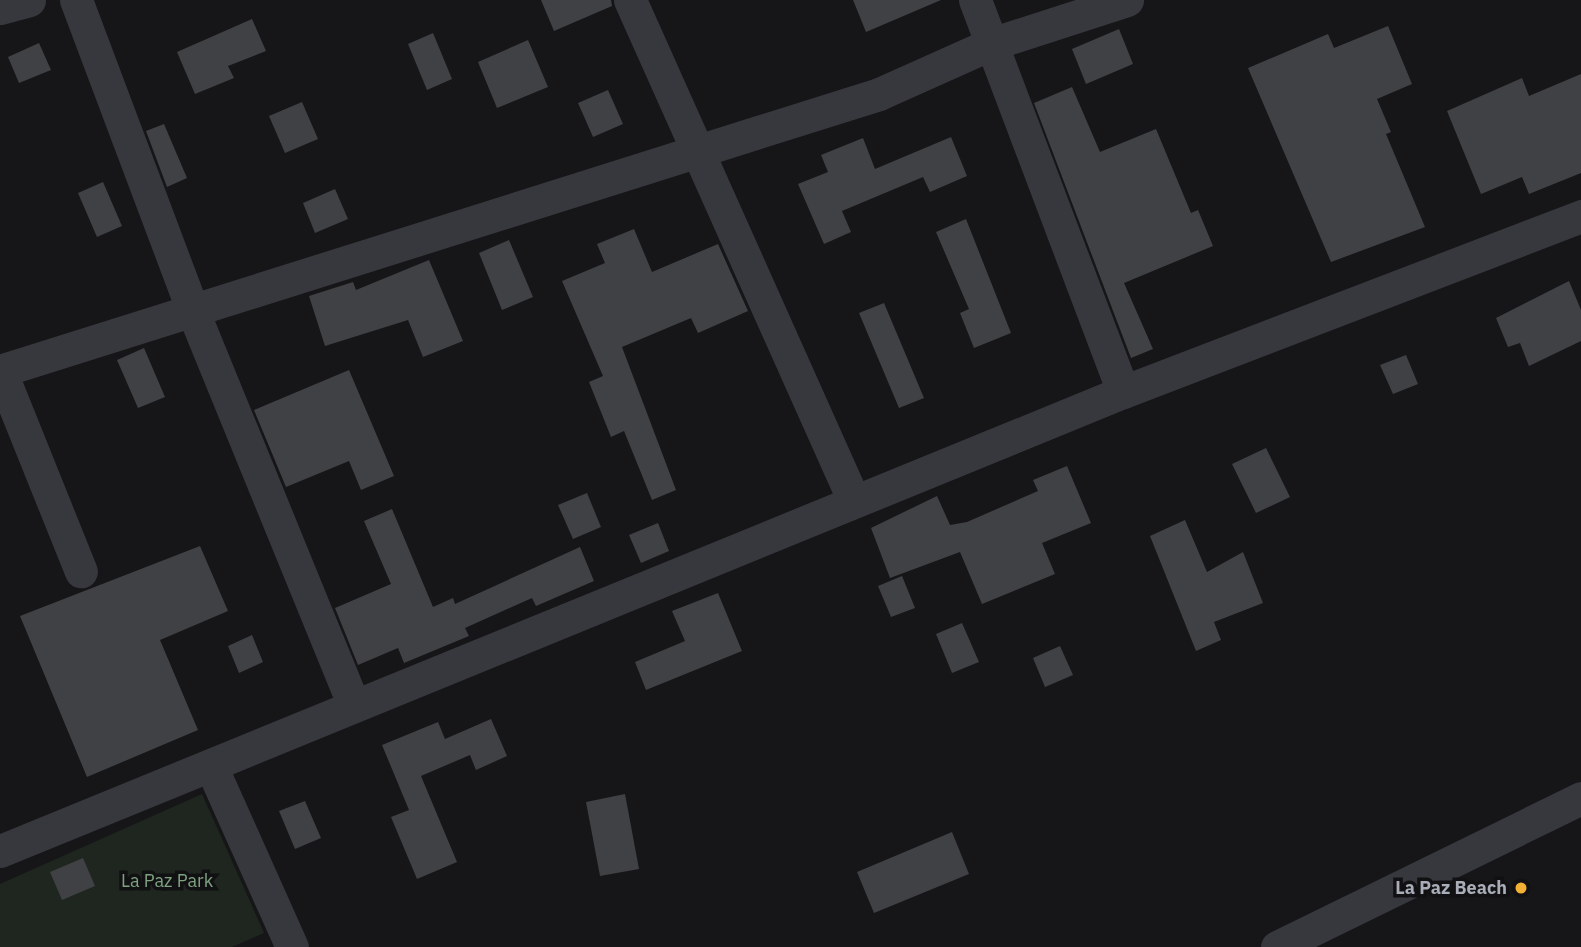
<!DOCTYPE html>
<style>
body{margin:0}
#map{position:relative;width:1581px;height:947px;overflow:hidden;background:#161618;font-family:"IBM Plex Sans",sans-serif}
div>[style]{position:absolute}
.green>*{inset:0;background:#1e261f}
.building>*{inset:0;background:#404145}
.minor>*{height:33px;margin:-16.5px;padding:0 16.5px;transform-origin:16.5px;border-radius:16.5px;background:#37383d}
.dots>*{width:19px;height:19px;translate:-50% -50%;box-sizing:border-box;border:4px solid #111113;border-radius:50%}
span{translate:-50% -50%;white-space:nowrap;text-align:center;line-height:1.15;-webkit-text-stroke:7px #111113;paint-order:stroke}
.park-label{font-size:18px;color:#7fa381}
.poi-label{font-size:18px;color:#a8adb8;font-weight:700}
.right{translate:-100% -50%;text-align:right}
</style>
<div id="map">
<div class="green">
<div style="clip-path:polygon(202px 794px,264px 933px,232px 947px,0 947px,0 884px)"></div>
</div>
<div class="building">
<div style="clip-path:polygon(541px 0,611px 0,612px 6px,554px 31px)"></div>
<div style="clip-path:polygon(853px 0,941px 0,866px 32px)"></div>
<div style="clip-path:polygon(252px 19px,266px 51px,228px 66px,234px 78px,195px 94px,177px 52px)"></div>
<div style="clip-path:polygon(1388px 26px,1412px 84px,1377px 99px,1391px 132px,1386px 134px,1425px 227px,1331px 262px,1248px 68px,1328px 34px,1334px 48px)"></div>
<div style="clip-path:polygon(1119px 29px,1133px 64px,1086px 84px,1072px 49px)"></div>
<div style="clip-path:polygon(433px 33px,452px 79px,427px 90px,408px 44px)"></div>
<div style="clip-path:polygon(528px 40px,548px 87px,497px 108px,478px 62px)"></div>
<div style="clip-path:polygon(39px 43px,51px 70px,19px 83px,8px 57px)"></div>
<div style="clip-path:polygon(1581px 74px,1581px 173px,1529px 194px,1522px 177px,1481px 194px,1447px 111px,1522px 78px,1529px 96px)"></div>
<div style="clip-path:polygon(1072px 87px,1100px 152px,1156px 129px,1191px 213px,1198px 210px,1213px 246px,1124px 283px,1153px 349px,1131px 358px,1034px 103px)"></div>
<div style="clip-path:polygon(608px 90px,623px 124px,593px 137px,578px 103px)"></div>
<div style="clip-path:polygon(302px 102px,318px 139px,285px 153px,269px 116px)"></div>
<div style="clip-path:polygon(164px 124px,187px 178px,167px 187px,146px 131px)"></div>
<div style="clip-path:polygon(951px 137px,967px 176px,930px 192px,923px 177px,842px 211px,851px 232px,824px 244px,798px 184px,828px 172px,821px 155px,863px 138px,875px 169px)"></div>
<div style="clip-path:polygon(103px 182px,122px 226px,97px 237px,78px 193px)"></div>
<div style="clip-path:polygon(335px 189px,348px 219px,315px 233px,303px 203px)"></div>
<div style="clip-path:polygon(966px 219px,1011px 333px,974px 348px,960px 313px,969px 309px,936px 232px)"></div>
<div style="clip-path:polygon(634px 229px,652px 272px,718px 244px,748px 311px,698px 333px,691px 318px,622px 347px,676px 490px,652px 500px,624px 431px,611px 437px,589px 382px,603px 376px,562px 281px,605px 263px,597px 244px)"></div>
<div style="clip-path:polygon(509px 240px,533px 297px,502px 310px,479px 253px)"></div>
<div style="clip-path:polygon(429px 260px,463px 341px,423px 357px,408px 320px,325px 346px,309px 296px,353px 282px,356px 290px)"></div>
<div style="clip-path:polygon(1569px 281px,1581px 310px,1581px 341px,1529px 366px,1520px 343px,1508px 347px,1496px 318px)"></div>
<div style="clip-path:polygon(884px 303px,924px 398px,899px 408px,859px 313px)"></div>
<div style="clip-path:polygon(144px 348px,165px 397px,138px 408px,117px 360px)"></div>
<div style="clip-path:polygon(1406px 355px,1418px 384px,1393px 394px,1380px 365px)"></div>
<div style="clip-path:polygon(349px 370px,394px 476px,361px 490px,349px 461px,286px 487px,254px 410px)"></div>
<div style="clip-path:polygon(1266px 448px,1290px 497px,1256px 513px,1232px 464px)"></div>
<div style="clip-path:polygon(1067px 466px,1091px 523px,1042px 543px,1055px 574px,982px 604px,960px 552px,890px 578px,871px 528px,937px 496px,950px 525px,967px 522px,1038px 491px,1033px 480px)"></div>
<div style="clip-path:polygon(587px 493px,601px 527px,573px 539px,558px 505px)"></div>
<div style="clip-path:polygon(392px 509px,433px 607px,453px 598px,455px 604px,580px 547px,594px 581px,536px 606px,532px 598px,465px 628px,469px 636px,404px 663px,398px 648px,358px 665px,335px 608px,391px 584px,364px 521px)"></div>
<div style="clip-path:polygon(1185px 520px,1207px 572px,1243px 552px,1263px 603px,1214px 622px,1221px 640px,1196px 651px,1150px 536px)"></div>
<div style="clip-path:polygon(658px 523px,669px 551px,641px 563px,629px 535px)"></div>
<div style="clip-path:polygon(200px 546px,228px 611px,160px 640px,198px 730px,87px 777px,20px 616px)"></div>
<div style="clip-path:polygon(902px 576px,915px 608px,891px 617px,878px 586px)"></div>
<div style="clip-path:polygon(718px 593px,742px 651px,646px 690px,635px 662px,685px 641px,672px 611px)"></div>
<div style="clip-path:polygon(962px 623px,979px 662px,952px 673px,936px 634px)"></div>
<div style="clip-path:polygon(252px 635px,263px 662px,239px 673px,228px 646px)"></div>
<div style="clip-path:polygon(1060px 646px,1073px 675px,1045px 687px,1033px 658px)"></div>
<div style="clip-path:polygon(491px 719px,507px 756px,476px 770px,470px 755px,421px 776px,457px 862px,417px 879px,391px 817px,409px 810px,382px 745px,438px 722px,445px 739px)"></div>
<div style="clip-path:polygon(625px 794px,639px 869px,600px 876px,586px 802px)"></div>
<div style="clip-path:polygon(305px 801px,321px 838px,295px 849px,279px 811px)"></div>
<div style="clip-path:polygon(952px 832px,969px 874px,874px 913px,857px 872px)"></div>
<div style="clip-path:polygon(83px 858px,95px 886px,62px 900px,50px 872px)"></div>
</div>
<div class="minor">
<div style="left:76px;top:0;width:330px;rotate:69.4deg"></div>
<div style="left:192px;top:309px;width:427px;rotate:67.8deg"></div>
<div style="left:630px;top:0;width:549px;rotate:65.91deg"></div>
<div style="left:975px;top:0;width:419px;rotate:69.3deg"></div>
<div style="left:0;top:8px;width:30px;rotate:-15deg"></div>
<div style="left:0;top:370px;width:217px;rotate:68.1deg"></div>
<div style="left:0;top:371px;width:922px;rotate:-17.49deg"></div>
<div style="left:879px;top:94px;width:123px;rotate:-24.1deg"></div>
<div style="left:991px;top:44px;width:143px;rotate:-17.9deg"></div>
<div style="left:211px;top:766px;width:198px;rotate:65.9deg"></div>
<div style="left:0;top:851px;width:1213px;rotate:-22.23deg"></div>
<div style="left:1123px;top:392px;width:491px;rotate:-21deg"></div>
<div style="left:1277px;top:947px;width:339px;rotate:-26.1deg"></div>
</div>
<div class="dots">
<div style="left:1521px;top:888px;background:#f2b134"></div>
</div>
<div class="park-label">
<span style="left:167px;top:881px">La Paz Park</span>
</div>
<div class="poi-label">
<span class="right" style="left:1507px;top:888px">La Paz Beach</span>
</div>
</div>
